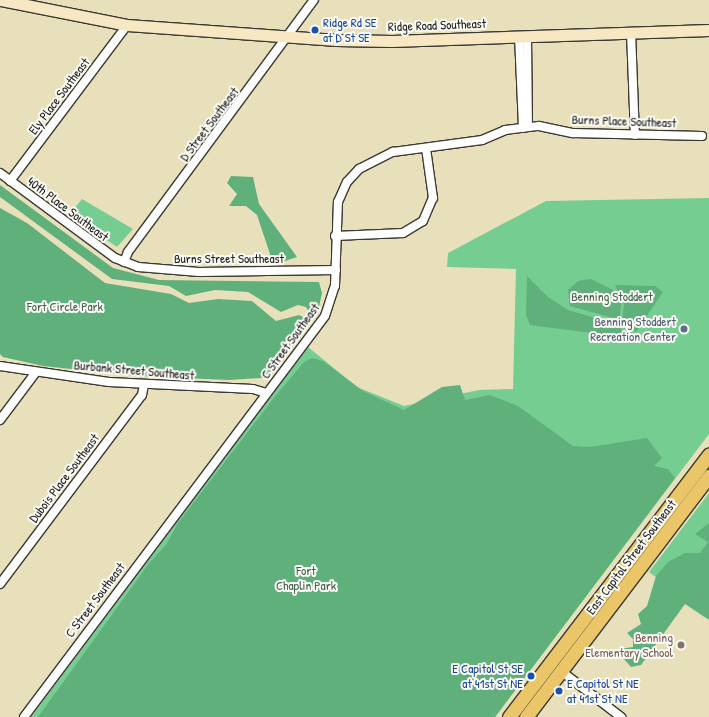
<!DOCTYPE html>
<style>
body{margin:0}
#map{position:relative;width:709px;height:717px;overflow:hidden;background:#e8e0bb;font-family:"Patrick Hand",sans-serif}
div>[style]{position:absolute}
.green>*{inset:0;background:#76cd92}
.forest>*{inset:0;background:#60b07c}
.roads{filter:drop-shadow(1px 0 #3b3934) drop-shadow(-1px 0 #3b3934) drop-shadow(0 1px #3b3934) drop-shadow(0 -1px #3b3934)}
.street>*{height:8px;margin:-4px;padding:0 4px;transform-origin:4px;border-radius:4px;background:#fff}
.secondary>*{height:11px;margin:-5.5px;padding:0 5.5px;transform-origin:5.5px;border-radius:5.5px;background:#f7e8c3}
.primary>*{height:13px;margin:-6.5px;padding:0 6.5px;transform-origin:6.5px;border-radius:6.5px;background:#eac669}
.dots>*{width:11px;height:11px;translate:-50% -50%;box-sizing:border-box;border:2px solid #fdfcf7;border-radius:50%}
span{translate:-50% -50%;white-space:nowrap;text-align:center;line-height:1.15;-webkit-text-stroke:4px #fdfcf7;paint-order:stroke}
.transit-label{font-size:13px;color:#164399}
.left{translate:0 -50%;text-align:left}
.right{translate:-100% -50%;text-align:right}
.street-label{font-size:13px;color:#1c1c1c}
.park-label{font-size:13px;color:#40634b}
.service-label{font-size:13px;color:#4e5e75}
.education-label{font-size:13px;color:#785e54}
</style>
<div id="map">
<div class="green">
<div style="clip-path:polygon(709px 198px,709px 434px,495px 717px,31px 717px,308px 347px,357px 387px,404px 406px,479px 390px,513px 389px,516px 269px,447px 267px,448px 253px,546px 201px)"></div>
<div style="clip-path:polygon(82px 199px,133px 229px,117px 247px,69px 215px)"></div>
<div style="clip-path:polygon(709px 493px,709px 616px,649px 572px)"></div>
</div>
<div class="forest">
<div style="clip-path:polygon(231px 176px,253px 177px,259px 204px,297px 257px,285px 261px,272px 260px,257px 215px,246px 206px,229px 206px,237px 194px,227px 183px)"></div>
<div style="clip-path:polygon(0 185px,113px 268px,159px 280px,319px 282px,322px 293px,319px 307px,312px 317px,306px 307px,298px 305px,281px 312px,248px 292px,215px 290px,186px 296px,169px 286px,112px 279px,0 197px)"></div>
<div style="clip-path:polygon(0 208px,27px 223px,105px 283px,171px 294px,189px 303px,218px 299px,252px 301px,276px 321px,299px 315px,305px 318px,306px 325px,270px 373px,261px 378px,229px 380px,137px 376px,43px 366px,3px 357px,0 354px)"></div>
<div style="clip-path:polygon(527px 276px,548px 297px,568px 310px,616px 324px,630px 338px,530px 325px,526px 315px)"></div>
<div style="clip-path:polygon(591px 279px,613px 290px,621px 304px,620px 320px,570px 306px,568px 290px,578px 281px)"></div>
<div style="clip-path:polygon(615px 285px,655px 286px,663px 292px,636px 332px,622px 322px,624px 304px)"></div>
<div style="clip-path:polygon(312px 358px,323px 361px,363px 391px,404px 410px,442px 387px,460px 385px,465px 400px,490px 395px,518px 406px,573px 446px,590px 447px,647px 438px,662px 458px,654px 466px,668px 469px,675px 478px,495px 717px,38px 717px,150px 562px,166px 545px,178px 523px,277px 394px,304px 362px)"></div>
<div style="clip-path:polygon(709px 523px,709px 620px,685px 604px,641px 665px,631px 667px,624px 659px,611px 654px,613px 650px,633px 647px,633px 639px,627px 633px,641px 624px,638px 614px,647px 606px,656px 576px,668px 562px,685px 553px,700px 553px,708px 542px,695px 534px)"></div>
</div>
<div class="roads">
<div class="street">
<div style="left:631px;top:32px;width:103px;rotate:87.8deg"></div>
<div style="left:519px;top:36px;width:92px;rotate:87.5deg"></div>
<div style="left:527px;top:36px;width:91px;rotate:89.4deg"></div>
<div style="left:0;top:173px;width:143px;rotate:36.5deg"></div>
<div style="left:115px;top:258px;width:25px;rotate:21deg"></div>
<div style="left:138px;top:267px;width:61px;rotate:4.7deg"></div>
<div style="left:199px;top:272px;width:137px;rotate:-0.8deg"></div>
<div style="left:10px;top:181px;width:195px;rotate:-53.1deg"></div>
<div style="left:335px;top:236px;width:68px;rotate:-2.5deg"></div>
<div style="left:403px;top:233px;width:23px;rotate:-31deg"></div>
<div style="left:423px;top:221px;width:25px;rotate:-67deg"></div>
<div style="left:433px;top:198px;width:50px;rotate:-98deg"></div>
<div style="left:124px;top:262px;width:11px;rotate:-68deg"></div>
<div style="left:128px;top:252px;width:313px;rotate:-53.6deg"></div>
<div style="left:0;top:366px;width:110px;rotate:8.4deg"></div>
<div style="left:109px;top:382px;width:144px;rotate:2.8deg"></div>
<div style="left:253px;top:389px;width:14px;rotate:17deg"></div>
<div style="left:0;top:420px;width:60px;rotate:-53.1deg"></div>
<div style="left:0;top:584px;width:236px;rotate:-53.1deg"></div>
<div style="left:142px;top:395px;width:10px;rotate:-79deg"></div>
<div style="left:561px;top:671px;width:76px;rotate:37.5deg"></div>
<div style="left:24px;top:717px;width:501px;rotate:-53.11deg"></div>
<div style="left:325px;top:316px;width:32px;rotate:-72deg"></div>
<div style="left:335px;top:286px;width:84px;rotate:-88deg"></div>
<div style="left:338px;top:202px;width:22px;rotate:-66deg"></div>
<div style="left:347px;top:182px;width:18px;rotate:-47deg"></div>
<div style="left:359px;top:169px;width:38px;rotate:-27deg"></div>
<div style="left:393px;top:152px;width:90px;rotate:-7.7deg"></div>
<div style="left:482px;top:140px;width:25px;rotate:-23deg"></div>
<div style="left:505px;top:130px;width:34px;rotate:-7deg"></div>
<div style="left:539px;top:126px;width:35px;rotate:12deg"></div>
<div style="left:573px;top:133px;width:129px;rotate:1.3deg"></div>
</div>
<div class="secondary">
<div style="left:1px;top:0;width:128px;rotate:11.2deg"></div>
<div style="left:127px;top:25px;width:210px;rotate:4.1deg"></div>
<div style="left:336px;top:40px;width:56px;rotate:1deg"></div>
<div style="left:392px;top:41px;width:317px;rotate:-2deg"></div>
</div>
<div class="primary">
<div style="left:509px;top:717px;width:330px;rotate:-52.7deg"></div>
<div style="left:526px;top:717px;width:303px;rotate:-52.8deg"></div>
</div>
</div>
<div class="dots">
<div style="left:315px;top:30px;background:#1a4fb4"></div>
<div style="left:684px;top:329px;background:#5c6f8a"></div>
<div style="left:681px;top:645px;background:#8d6e63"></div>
<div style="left:531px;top:676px;background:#1a4fb4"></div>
<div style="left:559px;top:691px;background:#1a4fb4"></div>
</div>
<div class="transit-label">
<span class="left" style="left:323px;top:30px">Ridge Rd SE<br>at D St SE</span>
<span class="right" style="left:523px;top:676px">E Capitol St SE<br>at 41st St NE</span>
<span class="left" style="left:567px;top:691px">E Capitol St NE<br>at 41st St NE</span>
</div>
<div class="street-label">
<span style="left:437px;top:25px;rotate:-2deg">Ridge Road Southeast</span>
<span style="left:59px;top:96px;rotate:-53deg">Ely Place Southeast</span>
<span style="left:624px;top:121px;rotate:2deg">Burns Place Southeast</span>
<span style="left:209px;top:124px;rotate:-53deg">D Street Southeast</span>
<span style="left:68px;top:209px;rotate:37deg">40th Place Southeast</span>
<span style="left:229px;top:258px">Burns Street Southeast</span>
<span style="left:290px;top:341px;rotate:-54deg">C Street Southeast</span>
<span style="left:134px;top:370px;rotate:5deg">Burbank Street Southeast</span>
<span style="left:64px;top:478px;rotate:-53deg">Dubois Place Southeast</span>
<span style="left:631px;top:557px;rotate:-53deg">East Capitol Street Southeast</span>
<span style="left:95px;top:600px;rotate:-53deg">C Street Southeast</span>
</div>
<div class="park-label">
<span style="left:612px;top:296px">Benning Stoddert</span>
<span style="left:65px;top:306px">Fort Circle Park</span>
<span style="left:306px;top:578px">Fort<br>Chaplin Park</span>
</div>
<div class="service-label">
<span class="right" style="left:676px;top:329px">Benning Stoddert<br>Recreation Center</span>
</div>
<div class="education-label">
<span class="right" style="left:673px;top:645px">Benning<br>Elementary School</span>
</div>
</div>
